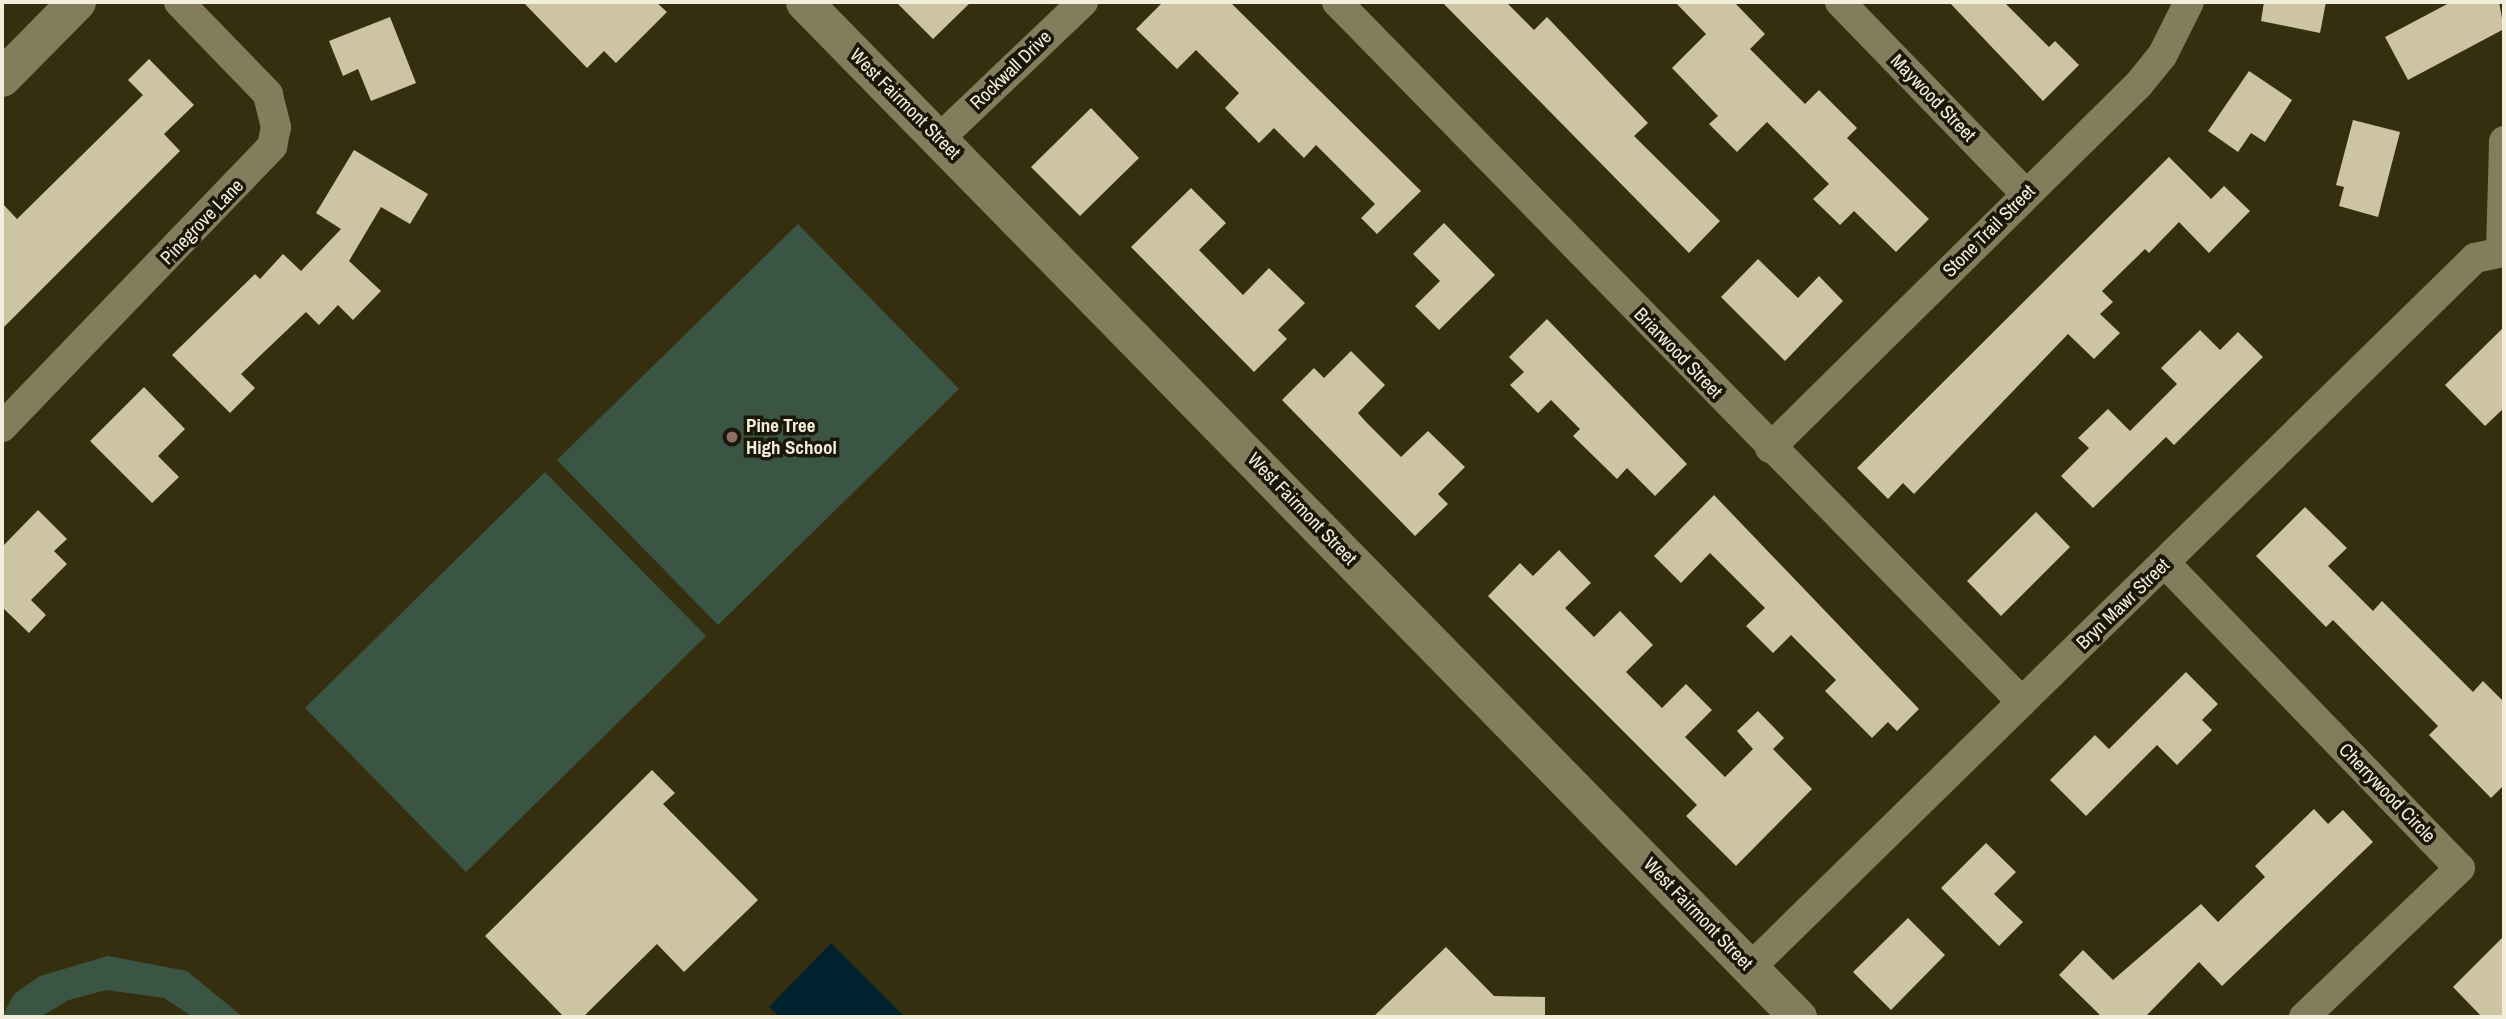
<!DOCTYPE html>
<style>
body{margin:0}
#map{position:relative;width:2506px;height:1019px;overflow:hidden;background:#352f0f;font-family:"Archivo Narrow",sans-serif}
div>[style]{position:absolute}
.green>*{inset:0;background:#3b5545}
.water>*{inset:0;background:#00222e}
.building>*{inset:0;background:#cdc5a1}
.minor>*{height:30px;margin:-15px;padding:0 15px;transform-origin:15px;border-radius:15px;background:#847d5c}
.tertiary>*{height:37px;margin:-18.5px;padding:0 18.5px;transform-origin:18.5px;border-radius:18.5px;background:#847d5c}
.secondary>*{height:38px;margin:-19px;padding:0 19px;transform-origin:19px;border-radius:19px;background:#847d5c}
.dots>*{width:19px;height:19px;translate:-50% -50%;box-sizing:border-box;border:4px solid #1a1709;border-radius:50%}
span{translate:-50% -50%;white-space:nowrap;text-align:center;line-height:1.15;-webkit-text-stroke:7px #1a1709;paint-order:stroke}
.street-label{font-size:19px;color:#f1eedb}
.poi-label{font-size:19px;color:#f1eedb;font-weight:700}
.left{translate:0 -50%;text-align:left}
.frame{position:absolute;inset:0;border:4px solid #f1eedb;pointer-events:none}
</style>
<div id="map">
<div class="green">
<div style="clip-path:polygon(798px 224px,959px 389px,718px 625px,557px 460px)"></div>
<div style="clip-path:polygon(545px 472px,706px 636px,466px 872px,305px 708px)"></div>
<div style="clip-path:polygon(108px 956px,187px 971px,243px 1017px,193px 1017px,164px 998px,106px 990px,69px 1000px,40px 1017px,2px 1017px,14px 994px,40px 976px)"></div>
</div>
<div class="water">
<div style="clip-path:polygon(831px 943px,905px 1017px,779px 1017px,769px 1007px)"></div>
</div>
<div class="building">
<div style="clip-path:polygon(523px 2px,656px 2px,667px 12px,616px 63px,604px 51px,587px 68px)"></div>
<div style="clip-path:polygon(896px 2px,971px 2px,933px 39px)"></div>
<div style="clip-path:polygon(1163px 2px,1230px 2px,1421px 191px,1377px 234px,1361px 218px,1375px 204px,1316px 145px,1304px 158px,1274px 128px,1259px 143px,1225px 108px,1239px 93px,1196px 50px,1177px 69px,1136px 29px)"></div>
<div style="clip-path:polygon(1442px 2px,1506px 2px,1534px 30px,1547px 17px,1648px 123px,1634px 136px,1720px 221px,1689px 253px)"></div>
<div style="clip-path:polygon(1675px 2px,1734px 2px,1765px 34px,1750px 49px,1805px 104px,1819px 90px,1857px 128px,1847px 138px,1929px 219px,1896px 252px,1854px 211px,1840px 225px,1813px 199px,1829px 184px,1767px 122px,1737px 152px,1709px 124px,1718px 116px,1672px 68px,1706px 34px)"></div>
<div style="clip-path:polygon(1949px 2px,2004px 2px,2049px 47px,2055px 41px,2079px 65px,2043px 101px)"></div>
<div style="clip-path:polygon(2264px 2px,2326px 2px,2320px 33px,2261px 21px)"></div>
<div style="clip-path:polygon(2451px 2px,2499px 2px,2504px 29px,2408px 80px,2385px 37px)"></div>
<div style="clip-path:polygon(390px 17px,416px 83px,371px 101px,358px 69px,343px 76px,329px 41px)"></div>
<div style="clip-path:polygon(149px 59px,194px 105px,164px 134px,180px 151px,2px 329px,2px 203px,17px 219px,143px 95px,128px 80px)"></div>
<div style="clip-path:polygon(2249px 71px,2292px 100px,2265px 142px,2251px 133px,2238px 152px,2208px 131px)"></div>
<div style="clip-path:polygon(1091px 108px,1139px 158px,1080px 216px,1031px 167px)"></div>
<div style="clip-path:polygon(2353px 120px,2400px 132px,2378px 217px,2339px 206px,2344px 187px,2336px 185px)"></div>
<div style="clip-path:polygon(354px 150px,428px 194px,410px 224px,381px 207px,349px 261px,381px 291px,353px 320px,338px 305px,319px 325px,306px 312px,241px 374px,255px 388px,230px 413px,172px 355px,255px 274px,260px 279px,283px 254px,301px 271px,341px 229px,316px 213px)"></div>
<div style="clip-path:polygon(2169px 157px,2211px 199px,2224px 186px,2250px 211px,2209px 253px,2179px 222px,2149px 253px,2145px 249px,2102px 291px,2113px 302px,2100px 314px,2120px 333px,2094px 359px,2068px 334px,1914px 494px,1903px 483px,1888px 499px,1857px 468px)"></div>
<div style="clip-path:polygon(1191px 188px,1226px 223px,1199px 250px,1243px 295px,1269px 268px,1305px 303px,1278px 330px,1287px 339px,1254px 372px,1131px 247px)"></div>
<div style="clip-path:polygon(1444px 223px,1495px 275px,1439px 330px,1415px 306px,1440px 281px,1413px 254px)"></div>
<div style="clip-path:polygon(1758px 259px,1798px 298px,1819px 276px,1843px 301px,1785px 361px,1721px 297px)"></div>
<div style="clip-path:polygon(1547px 319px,1687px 464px,1655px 496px,1627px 468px,1617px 479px,1573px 436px,1580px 429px,1551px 400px,1538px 413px,1510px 385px,1524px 372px,1509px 357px)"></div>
<div style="clip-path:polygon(2504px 327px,2504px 408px,2485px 426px,2445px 385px)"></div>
<div style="clip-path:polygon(2200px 330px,2220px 350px,2238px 332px,2263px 357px,2174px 445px,2166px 437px,2093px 508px,2061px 476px,2089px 448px,2078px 438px,2108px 409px,2130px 431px,2177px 384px,2161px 368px)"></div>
<div style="clip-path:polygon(1351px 351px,1385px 385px,1358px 413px,1366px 422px,1401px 457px,1428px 431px,1465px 467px,1438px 494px,1448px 504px,1415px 536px,1282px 400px,1314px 368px,1324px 378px)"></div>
<div style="clip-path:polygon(144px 387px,185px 429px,158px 456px,179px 477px,152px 503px,90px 441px)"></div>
<div style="clip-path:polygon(1714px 495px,1919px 709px,1897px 731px,1888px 722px,1872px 738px,1825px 691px,1836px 680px,1791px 635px,1773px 653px,1746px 626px,1765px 608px,1710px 553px,1681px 583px,1654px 556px)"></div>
<div style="clip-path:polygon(2305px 507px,2347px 548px,2328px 566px,2373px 611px,2382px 601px,2473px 692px,2483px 681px,2504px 702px,2504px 785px,2491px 798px,2429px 735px,2438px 726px,2333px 620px,2326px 627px,2256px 556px)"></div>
<div style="clip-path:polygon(38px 510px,67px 539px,54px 551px,67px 564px,31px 600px,46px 615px,29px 633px,2px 607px,2px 547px)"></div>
<div style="clip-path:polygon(2036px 512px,2070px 547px,2001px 616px,1967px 581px)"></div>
<div style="clip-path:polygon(1559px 550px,1591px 583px,1565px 608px,1594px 637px,1620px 611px,1653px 645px,1626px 672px,1662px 708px,1686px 684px,1712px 710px,1685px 737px,1725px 777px,1753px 749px,1737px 731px,1758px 711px,1784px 738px,1773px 749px,1812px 789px,1736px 866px,1686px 816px,1697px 805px,1488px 596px,1520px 563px,1533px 576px)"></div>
<div style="clip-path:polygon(2186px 672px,2218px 704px,2202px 720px,2212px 730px,2177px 765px,2157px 745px,2086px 816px,2050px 780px,2095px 735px,2109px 749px)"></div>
<div style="clip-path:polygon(652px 770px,675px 793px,663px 804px,758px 900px,684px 972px,657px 944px,583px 1017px,564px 1017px,485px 936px)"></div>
<div style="clip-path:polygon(2314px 809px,2328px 824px,2343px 810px,2373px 842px,2222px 986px,2199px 962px,2145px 1017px,2102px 1017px,2059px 975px,2083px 950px,2113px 980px,2201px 904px,2218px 922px,2265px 877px,2255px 866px)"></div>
<div style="clip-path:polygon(1986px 843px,2016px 872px,1994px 894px,2023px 922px,1999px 946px,1941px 888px)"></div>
<div style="clip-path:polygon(1908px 918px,1945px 955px,1891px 1010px,1853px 972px)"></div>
<div style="clip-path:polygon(2504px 936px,2504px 1017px,2482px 1017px,2453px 987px)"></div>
<div style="clip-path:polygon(1446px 947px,1494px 996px,1545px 997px,1545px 1017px,1373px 1017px)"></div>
</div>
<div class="minor">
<div style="left:1337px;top:2px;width:979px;rotate:45.62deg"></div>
<div style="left:1840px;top:2px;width:267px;rotate:45.9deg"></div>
<div style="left:939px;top:139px;width:199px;rotate:-43.6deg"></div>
<div style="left:2501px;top:251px;width:110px;rotate:-88.4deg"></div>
<div style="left:2px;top:427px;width:390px;rotate:-46.1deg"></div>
<div style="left:272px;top:146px;width:19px;rotate:-78deg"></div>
<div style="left:276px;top:127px;width:34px;rotate:-104deg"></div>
<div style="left:268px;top:94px;width:128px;rotate:-134.1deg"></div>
<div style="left:1770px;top:448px;width:518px;rotate:-44.61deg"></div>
<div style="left:2139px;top:84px;width:36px;rotate:-51deg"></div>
<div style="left:2162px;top:56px;width:60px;rotate:-63.4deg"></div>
<div style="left:2165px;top:563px;width:424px;rotate:46deg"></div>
<div style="left:2460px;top:868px;width:216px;rotate:136.3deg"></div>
<div style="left:1750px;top:968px;width:1015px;rotate:-44.4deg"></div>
<div style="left:2475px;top:258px;width:30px;rotate:-12deg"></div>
</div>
<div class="tertiary">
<div style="left:804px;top:2px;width:1421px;rotate:45.6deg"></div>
</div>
<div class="secondary">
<div style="left:2px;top:78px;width:107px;rotate:-45.4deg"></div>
</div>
<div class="dots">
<div style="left:732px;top:437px;background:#8d6e63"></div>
</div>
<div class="street-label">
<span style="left:1011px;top:70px;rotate:-44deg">Rockwall Drive</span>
<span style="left:1933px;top:98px;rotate:46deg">Maywood Street</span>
<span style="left:905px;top:104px;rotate:45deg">West Fairmont Street</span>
<span style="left:202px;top:222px;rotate:-46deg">Pinegrove Lane</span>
<span style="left:1989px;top:231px;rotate:-45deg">Stone Trail Street</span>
<span style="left:1678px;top:353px;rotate:46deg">Briarwood Street</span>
<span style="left:1302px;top:509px;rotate:46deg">West Fairmont Street</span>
<span style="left:2123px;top:604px;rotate:-44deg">Bryn Mawr Street</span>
<span style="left:2387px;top:793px;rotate:46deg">Cherrywood Circle</span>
<span style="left:1698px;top:914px;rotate:46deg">West Fairmont Street</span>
</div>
<div class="poi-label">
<span class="left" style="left:746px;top:437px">Pine Tree<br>High School</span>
</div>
<div class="frame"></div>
</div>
